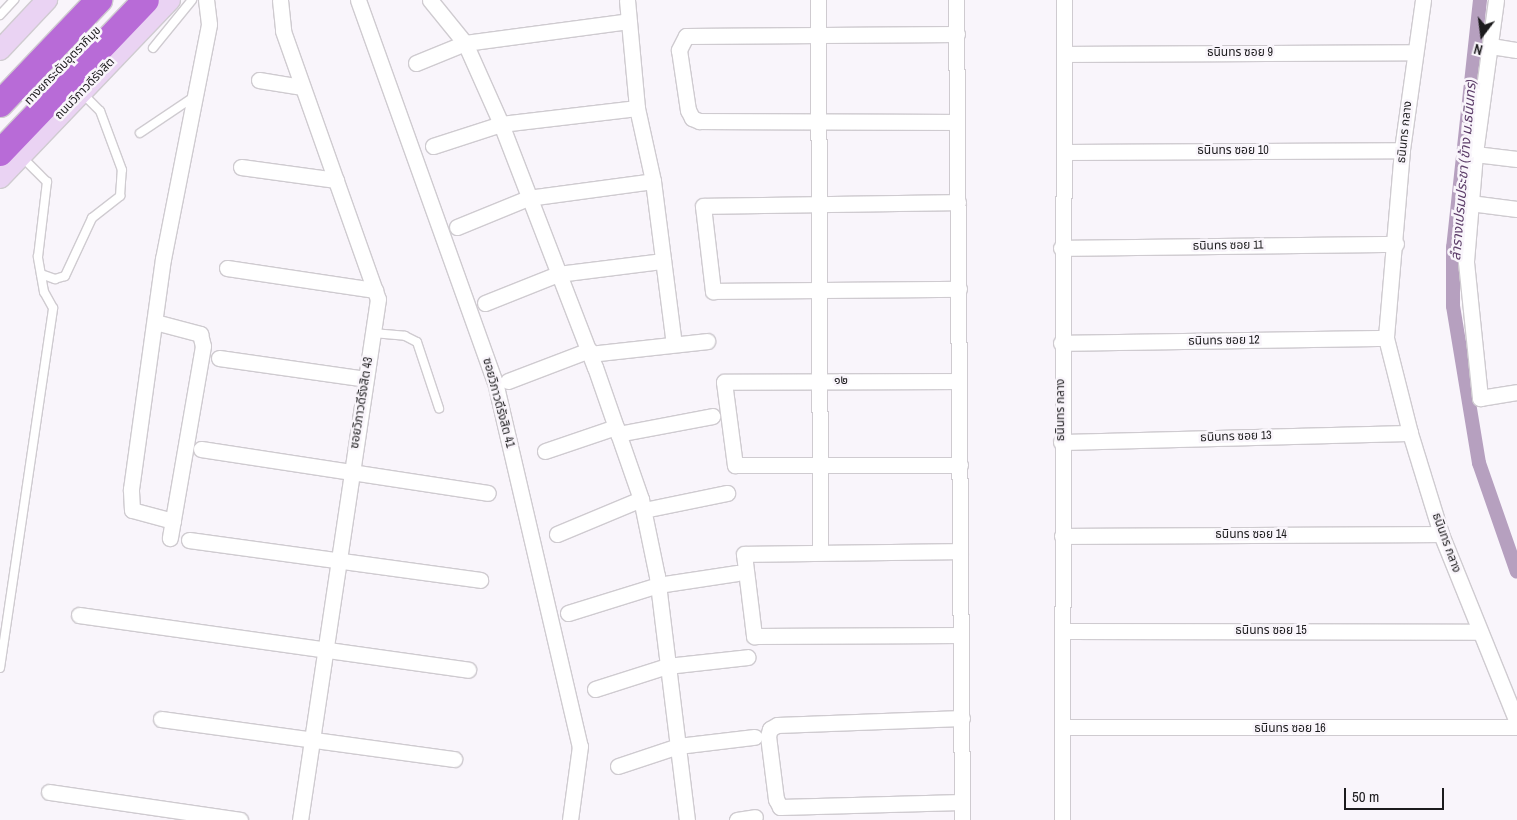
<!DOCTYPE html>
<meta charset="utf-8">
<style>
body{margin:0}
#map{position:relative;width:1517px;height:820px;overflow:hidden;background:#f9f5fb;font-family:"Archivo Narrow","Noto Sans Thai",sans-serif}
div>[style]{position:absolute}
.canal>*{height:14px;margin:-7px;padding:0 7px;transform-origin:7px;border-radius:7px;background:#b6a0bf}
.roads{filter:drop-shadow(1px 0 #cfcbd0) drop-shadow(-1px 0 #cfcbd0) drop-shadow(0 1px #cfcbd0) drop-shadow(0 -1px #cfcbd0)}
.lane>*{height:8px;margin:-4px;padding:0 4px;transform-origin:4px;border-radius:4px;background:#fff}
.street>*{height:15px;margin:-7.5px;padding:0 7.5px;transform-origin:7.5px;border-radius:7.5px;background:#fff}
.secondary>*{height:20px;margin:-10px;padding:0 10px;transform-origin:10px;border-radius:10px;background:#ead3f3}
.highway>*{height:26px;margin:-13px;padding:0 13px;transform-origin:13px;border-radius:13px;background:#b86bd7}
span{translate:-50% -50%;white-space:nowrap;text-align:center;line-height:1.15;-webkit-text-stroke:5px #f9f5fb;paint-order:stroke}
.street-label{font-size:12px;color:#1c1b1d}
.water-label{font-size:14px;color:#5c3d69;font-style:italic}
.north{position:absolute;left:1457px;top:10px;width:50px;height:50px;-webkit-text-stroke:4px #f9f5fb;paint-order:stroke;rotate:195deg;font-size:14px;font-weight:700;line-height:20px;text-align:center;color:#1c1b1d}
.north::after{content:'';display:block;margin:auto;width:18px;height:22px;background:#1c1b1d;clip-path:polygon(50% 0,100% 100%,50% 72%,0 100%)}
.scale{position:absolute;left:1344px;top:788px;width:100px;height:22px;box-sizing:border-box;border:2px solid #1c1b1d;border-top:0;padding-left:6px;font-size:15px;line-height:18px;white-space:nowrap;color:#1c1b1d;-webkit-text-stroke:4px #f9f5fb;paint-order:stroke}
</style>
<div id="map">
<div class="canal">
<div style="left:1480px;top:0;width:248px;rotate:96.2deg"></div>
<div style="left:1453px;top:247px;width:59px;rotate:90deg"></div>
<div style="left:1453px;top:306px;width:159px;rotate:80.6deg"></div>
<div style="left:1479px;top:463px;width:115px;rotate:70.8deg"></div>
</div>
<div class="roads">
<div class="lane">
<div style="left:0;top:15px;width:21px;rotate:-47deg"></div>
<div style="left:153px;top:48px;width:62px;rotate:-50.9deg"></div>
<div style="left:140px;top:133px;width:66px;rotate:-33.9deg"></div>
<div style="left:41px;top:274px;width:15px;rotate:20deg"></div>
<div style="left:55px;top:279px;width:10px;rotate:-17deg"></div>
<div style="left:65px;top:276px;width:64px;rotate:-65deg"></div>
<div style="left:92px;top:218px;width:36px;rotate:-38deg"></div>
<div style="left:120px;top:196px;width:26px;rotate:-86deg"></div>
<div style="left:122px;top:170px;width:63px;rotate:-110.4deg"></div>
<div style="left:100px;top:111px;width:25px;rotate:-135deg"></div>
<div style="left:373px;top:333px;width:32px;rotate:5deg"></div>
<div style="left:405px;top:336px;width:13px;rotate:27deg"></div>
<div style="left:417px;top:342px;width:70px;rotate:71.6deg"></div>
<div style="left:0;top:668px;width:364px;rotate:-81.6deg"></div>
<div style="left:53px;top:308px;width:18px;rotate:-119deg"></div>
<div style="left:44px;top:292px;width:36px;rotate:-100deg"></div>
<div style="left:38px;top:257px;width:76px;rotate:-83.2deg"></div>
<div style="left:47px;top:182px;width:37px;rotate:-135deg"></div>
</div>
<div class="street">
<div style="left:280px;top:0;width:31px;rotate:84deg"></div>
<div style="left:283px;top:31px;width:284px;rotate:70.5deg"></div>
<div style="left:378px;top:299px;width:527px;rotate:98.51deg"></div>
<div style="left:358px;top:0;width:406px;rotate:70.3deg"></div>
<div style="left:495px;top:382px;width:374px;rotate:76.9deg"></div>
<div style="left:580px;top:746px;width:75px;rotate:97.7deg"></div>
<div style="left:430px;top:0;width:55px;rotate:50.9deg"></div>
<div style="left:465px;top:43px;width:89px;rotate:66deg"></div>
<div style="left:501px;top:124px;width:261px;rotate:68.9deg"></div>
<div style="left:595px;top:367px;width:140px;rotate:70.8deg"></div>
<div style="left:641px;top:499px;width:79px;rotate:78.3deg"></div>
<div style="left:657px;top:576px;width:246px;rotate:83deg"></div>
<div style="left:627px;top:0;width:108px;rotate:84.7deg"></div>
<div style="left:637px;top:108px;width:75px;rotate:77.6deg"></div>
<div style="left:653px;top:181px;width:164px;rotate:82.7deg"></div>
<div style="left:818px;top:0;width:552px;rotate:89.79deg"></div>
<div style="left:956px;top:0;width:820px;rotate:89.58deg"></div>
<div style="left:1423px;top:0;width:151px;rotate:98deg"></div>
<div style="left:1402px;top:150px;width:189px;rotate:94.9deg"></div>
<div style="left:1386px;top:338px;width:98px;rotate:75.8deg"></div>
<div style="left:1410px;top:433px;width:106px;rotate:72.9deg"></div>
<div style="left:1441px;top:534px;width:203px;rotate:68deg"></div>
<div style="left:1496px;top:0;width:155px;rotate:97.8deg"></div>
<div style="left:1475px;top:154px;width:108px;rotate:94.8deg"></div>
<div style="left:1466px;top:262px;width:137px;rotate:84.1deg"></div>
<div style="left:1480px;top:398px;width:37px;rotate:-9deg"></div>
<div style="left:957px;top:34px;width:271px;rotate:179.6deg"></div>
<div style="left:686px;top:36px;width:16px;rotate:117deg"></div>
<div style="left:679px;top:50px;width:61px;rotate:81.5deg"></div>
<div style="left:688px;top:110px;width:9px;rotate:63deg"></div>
<div style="left:692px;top:118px;width:8px;rotate:23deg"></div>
<div style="left:699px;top:121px;width:258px;rotate:0.2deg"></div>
<div style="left:1491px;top:46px;width:26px;rotate:9deg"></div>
<div style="left:1065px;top:54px;width:350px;rotate:-0.3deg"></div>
<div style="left:416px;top:63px;width:53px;rotate:-22.2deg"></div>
<div style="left:465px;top:43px;width:165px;rotate:-7.6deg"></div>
<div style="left:259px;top:80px;width:44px;rotate:9.2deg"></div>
<div style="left:433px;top:146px;width:71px;rotate:-17.9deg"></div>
<div style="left:501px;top:124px;width:137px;rotate:-6.7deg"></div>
<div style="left:1064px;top:152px;width:338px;rotate:-0.3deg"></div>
<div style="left:1475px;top:154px;width:42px;rotate:6.8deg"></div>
<div style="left:241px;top:167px;width:96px;rotate:7.8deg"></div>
<div style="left:958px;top:202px;width:255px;rotate:179.1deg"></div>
<div style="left:703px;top:206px;width:86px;rotate:83.3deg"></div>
<div style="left:713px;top:291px;width:246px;rotate:-0.5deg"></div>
<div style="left:1470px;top:203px;width:47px;rotate:7.3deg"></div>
<div style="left:457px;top:227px;width:77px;rotate:-22.2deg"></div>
<div style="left:528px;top:198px;width:126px;rotate:-7.7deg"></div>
<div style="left:1061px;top:248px;width:335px;rotate:-0.7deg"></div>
<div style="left:227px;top:268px;width:150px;rotate:8.5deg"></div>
<div style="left:485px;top:303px;width:79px;rotate:-21.7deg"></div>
<div style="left:558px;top:274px;width:106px;rotate:-7.1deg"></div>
<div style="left:155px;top:322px;width:47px;rotate:14.9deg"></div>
<div style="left:200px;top:334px;width:12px;rotate:76deg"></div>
<div style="left:203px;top:346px;width:195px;rotate:99.8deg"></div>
<div style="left:1061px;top:343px;width:325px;rotate:-0.9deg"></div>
<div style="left:590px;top:354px;width:118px;rotate:-6.3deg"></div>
<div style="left:219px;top:358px;width:148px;rotate:8.1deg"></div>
<div style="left:508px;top:381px;width:87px;rotate:-20.9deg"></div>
<div style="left:959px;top:381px;width:235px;rotate:179.8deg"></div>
<div style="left:724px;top:382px;width:84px;rotate:82.5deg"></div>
<div style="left:735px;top:465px;width:225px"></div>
<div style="left:618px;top:434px;width:96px;rotate:-10.8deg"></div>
<div style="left:1061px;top:442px;width:349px;rotate:-1.5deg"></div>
<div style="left:201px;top:449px;width:290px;rotate:8.7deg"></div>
<div style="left:545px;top:451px;width:75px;rotate:-18.7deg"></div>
<div style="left:644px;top:510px;width:85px;rotate:-11.6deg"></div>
<div style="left:173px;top:521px;width:42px;rotate:-165deg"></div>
<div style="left:132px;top:510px;width:21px;rotate:-93deg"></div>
<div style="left:131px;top:489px;width:232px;rotate:-82.1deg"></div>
<div style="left:163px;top:259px;width:239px;rotate:-78.9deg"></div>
<div style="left:209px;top:24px;width:24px;rotate:-97deg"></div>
<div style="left:557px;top:534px;width:91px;rotate:-22.6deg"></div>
<div style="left:1062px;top:536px;width:379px;rotate:-0.3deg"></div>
<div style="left:189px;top:540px;width:294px;rotate:7.8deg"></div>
<div style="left:960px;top:551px;width:216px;rotate:179.2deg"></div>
<div style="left:744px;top:554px;width:83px;rotate:83deg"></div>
<div style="left:754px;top:636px;width:207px;rotate:-0.3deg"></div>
<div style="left:568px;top:613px;width:94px;rotate:-17.3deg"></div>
<div style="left:658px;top:585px;width:80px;rotate:-8.6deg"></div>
<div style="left:79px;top:615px;width:393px;rotate:8deg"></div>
<div style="left:1062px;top:631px;width:418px;rotate:0.1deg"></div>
<div style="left:595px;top:689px;width:76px;rotate:-17.7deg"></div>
<div style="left:667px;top:666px;width:81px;rotate:-6.3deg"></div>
<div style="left:962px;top:718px;width:185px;rotate:177.8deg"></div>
<div style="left:777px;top:725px;width:8px;rotate:150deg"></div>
<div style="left:770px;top:729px;width:7px;rotate:106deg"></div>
<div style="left:768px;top:736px;width:64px;rotate:82.8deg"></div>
<div style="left:776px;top:799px;width:9px;rotate:63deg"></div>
<div style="left:780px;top:807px;width:182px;rotate:-1.6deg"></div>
<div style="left:161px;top:719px;width:296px;rotate:7.8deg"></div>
<div style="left:1062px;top:727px;width:455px"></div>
<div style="left:618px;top:766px;width:63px;rotate:-18.4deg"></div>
<div style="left:678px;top:746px;width:77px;rotate:-6.8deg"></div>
<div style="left:49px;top:792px;width:193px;rotate:8.3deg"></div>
<div style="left:737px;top:820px;width:18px;rotate:-9deg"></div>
<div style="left:1062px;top:820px;width:820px;rotate:-89.86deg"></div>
</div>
<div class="secondary">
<div style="left:0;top:50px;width:69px;rotate:-46.8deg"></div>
<div style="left:0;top:178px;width:246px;rotate:-46.3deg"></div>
</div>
<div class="highway">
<div style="left:0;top:104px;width:144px;rotate:-46.4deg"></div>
<div style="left:0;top:153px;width:211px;rotate:-46.3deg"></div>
</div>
</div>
<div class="street-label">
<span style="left:1240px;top:53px">ธนินทร ซอย 9</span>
<span style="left:63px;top:66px;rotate:-46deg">ทางยกระดับอุตราภิมุข</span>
<span style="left:85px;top:89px;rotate:-46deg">ถนนวิภาวดีรังสิต</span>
<span style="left:1405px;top:132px;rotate:-84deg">ธนินทร กลาง</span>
<span style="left:1233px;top:151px">ธนินทร ซอย 10</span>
<span style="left:1228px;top:246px;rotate:-1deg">ธนินทร ซอย 11</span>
<span style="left:1224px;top:341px;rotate:-1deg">ธนินทร ซอย 12</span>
<span style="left:841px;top:381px">๑๒</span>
<span style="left:362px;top:403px;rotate:-81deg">ซอยวิภาวดีรังสิต 43</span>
<span style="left:498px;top:403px;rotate:75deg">ซอยวิภาวดีรังสิต 41</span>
<span style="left:1061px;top:410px;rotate:-90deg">ธนินทร กลาง</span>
<span style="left:1236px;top:437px;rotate:-2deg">ธนินทร ซอย 13</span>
<span style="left:1251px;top:535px">ธนินทร ซอย 14</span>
<span style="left:1446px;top:543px;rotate:70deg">ธนินทร กลาง</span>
<span style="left:1271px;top:631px">ธนินทร ซอย 15</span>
<span style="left:1290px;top:729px">ธนินทร ซอย 16</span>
</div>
<div class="water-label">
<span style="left:1463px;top:170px;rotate:-85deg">ลำรางเปรมประชา (ข้าง ม.ธนินทร)</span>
</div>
<div class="north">N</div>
<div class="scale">50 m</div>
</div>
